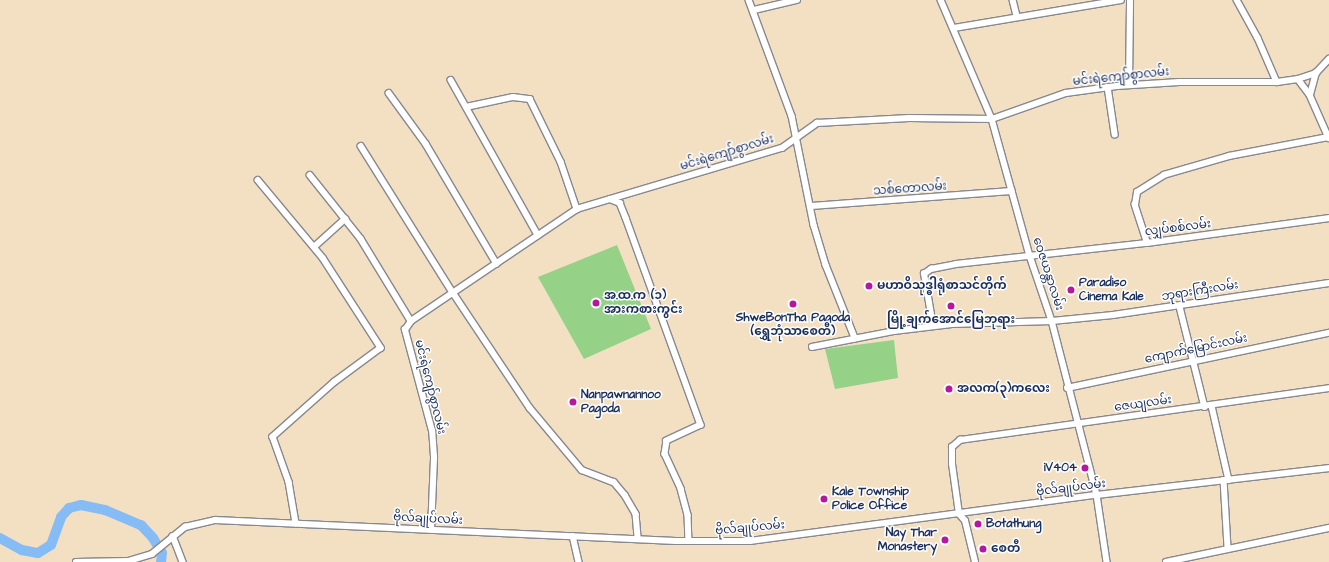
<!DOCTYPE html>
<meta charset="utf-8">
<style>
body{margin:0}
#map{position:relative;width:1329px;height:562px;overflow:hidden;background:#f3e0c3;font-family:"Architects Daughter","Noto Sans Myanmar",sans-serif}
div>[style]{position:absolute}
.green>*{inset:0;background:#95d186}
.river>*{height:10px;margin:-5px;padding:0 5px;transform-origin:5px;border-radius:5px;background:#86bcf5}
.roads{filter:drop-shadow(1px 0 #878890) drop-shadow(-1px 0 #878890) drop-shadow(0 1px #878890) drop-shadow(0 -1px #878890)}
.minor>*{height:5.5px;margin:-2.75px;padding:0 2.75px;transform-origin:2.75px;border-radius:2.75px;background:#fff}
.dots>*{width:11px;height:11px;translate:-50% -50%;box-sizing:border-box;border:2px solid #fff;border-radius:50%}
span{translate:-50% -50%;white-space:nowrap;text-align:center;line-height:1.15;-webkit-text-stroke:3px #fff;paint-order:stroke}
.street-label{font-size:12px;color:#1b2f5e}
.poi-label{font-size:12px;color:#1b2f5e;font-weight:700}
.left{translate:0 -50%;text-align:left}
.right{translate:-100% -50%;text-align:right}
</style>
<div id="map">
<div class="green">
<div style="clip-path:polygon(617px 245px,651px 329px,584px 359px,538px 277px)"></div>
<div style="clip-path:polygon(894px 340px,898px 378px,835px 389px,825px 349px)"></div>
</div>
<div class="river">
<div style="left:0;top:538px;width:25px;rotate:29deg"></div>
<div style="left:22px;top:550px;width:16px;rotate:11deg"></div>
<div style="left:38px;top:553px;width:15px;rotate:-32deg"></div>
<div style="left:51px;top:545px;width:30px;rotate:-70deg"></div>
<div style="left:61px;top:517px;width:12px;rotate:-48deg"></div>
<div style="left:69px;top:508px;width:12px;rotate:-14deg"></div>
<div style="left:81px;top:505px;width:25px;rotate:12deg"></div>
<div style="left:105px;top:510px;width:39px;rotate:23deg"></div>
<div style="left:141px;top:525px;width:18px;rotate:47deg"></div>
<div style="left:153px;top:538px;width:17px;rotate:59deg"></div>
<div style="left:162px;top:553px;width:9px;rotate:96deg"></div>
</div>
<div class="roads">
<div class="minor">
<div style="left:749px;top:0;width:124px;rotate:69.7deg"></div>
<div style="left:792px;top:116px;width:111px;rotate:78.6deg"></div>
<div style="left:814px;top:225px;width:42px;rotate:73.3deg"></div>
<div style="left:826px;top:265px;width:79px;rotate:68.3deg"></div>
<div style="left:941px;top:0;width:129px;rotate:66.8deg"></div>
<div style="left:992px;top:119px;width:142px;rotate:74.5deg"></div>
<div style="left:1030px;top:256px;width:69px;rotate:71.3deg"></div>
<div style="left:1052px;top:321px;width:180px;rotate:75.5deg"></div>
<div style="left:1097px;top:495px;width:68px;rotate:81.5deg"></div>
<div style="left:1013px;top:0;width:16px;rotate:76deg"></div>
<div style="left:1237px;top:0;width:43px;rotate:61.1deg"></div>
<div style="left:1258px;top:38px;width:48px;rotate:66.6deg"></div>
<div style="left:754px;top:10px;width:44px;rotate:-13.1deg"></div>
<div style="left:954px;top:28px;width:169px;rotate:-9.5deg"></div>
<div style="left:1298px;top:79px;width:20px;rotate:53deg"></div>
<div style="left:1310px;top:95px;width:47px;rotate:66.2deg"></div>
<div style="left:451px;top:80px;width:178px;rotate:60.7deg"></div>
<div style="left:1129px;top:85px;width:85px;rotate:-89.3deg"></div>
<div style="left:1108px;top:87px;width:48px;rotate:81.5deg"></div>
<div style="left:389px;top:93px;width:63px;rotate:54deg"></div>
<div style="left:426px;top:144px;width:139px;rotate:59.4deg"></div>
<div style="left:1310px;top:95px;width:23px;rotate:-75deg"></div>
<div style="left:466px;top:107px;width:48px;rotate:-12deg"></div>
<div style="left:513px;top:97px;width:17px;rotate:7deg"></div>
<div style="left:530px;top:99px;width:70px;rotate:63.8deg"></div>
<div style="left:561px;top:162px;width:50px;rotate:71.2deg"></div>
<div style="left:361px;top:146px;width:175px;rotate:57.9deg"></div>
<div style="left:454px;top:294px;width:137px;rotate:56.3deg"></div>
<div style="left:530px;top:408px;width:81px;rotate:50deg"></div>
<div style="left:582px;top:470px;width:34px;rotate:21deg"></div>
<div style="left:614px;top:482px;width:17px;rotate:50deg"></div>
<div style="left:625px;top:495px;width:22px;rotate:60deg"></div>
<div style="left:636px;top:514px;width:25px;rotate:85deg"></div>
<div style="left:310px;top:175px;width:82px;rotate:51.4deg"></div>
<div style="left:361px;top:239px;width:96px;rotate:58.6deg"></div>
<div style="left:258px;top:180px;width:102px;rotate:50.2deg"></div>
<div style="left:323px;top:258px;width:107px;rotate:57.2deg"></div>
<div style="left:381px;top:348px;width:57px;rotate:143.5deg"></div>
<div style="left:335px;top:382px;width:83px;rotate:138.4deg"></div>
<div style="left:273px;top:437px;width:48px;rotate:70.4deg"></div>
<div style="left:289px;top:482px;width:42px;rotate:80.3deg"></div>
<div style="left:610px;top:199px;width:11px;rotate:22deg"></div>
<div style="left:620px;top:203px;width:16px;rotate:68deg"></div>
<div style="left:626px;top:218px;width:220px;rotate:70.1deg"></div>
<div style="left:701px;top:425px;width:38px;rotate:155deg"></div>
<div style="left:667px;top:441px;width:13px;rotate:99deg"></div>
<div style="left:665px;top:454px;width:38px;rotate:65deg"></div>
<div style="left:681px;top:489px;width:27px;rotate:75deg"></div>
<div style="left:688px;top:515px;width:26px;rotate:88deg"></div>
<div style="left:811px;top:206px;width:201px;rotate:-4.3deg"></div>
<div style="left:1147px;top:243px;width:40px;rotate:-108deg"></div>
<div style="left:1135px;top:205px;width:13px;rotate:-81deg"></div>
<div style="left:1137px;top:192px;width:32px;rotate:-32deg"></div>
<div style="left:1164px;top:175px;width:68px;rotate:-16.3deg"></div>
<div style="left:1229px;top:156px;width:102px;rotate:-10.8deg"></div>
<div style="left:314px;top:247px;width:42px;rotate:-42.1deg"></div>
<div style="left:1180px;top:307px;width:103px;rotate:76deg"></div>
<div style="left:933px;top:326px;width:53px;rotate:-99.8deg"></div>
<div style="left:924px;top:274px;width:9px;rotate:-36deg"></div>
<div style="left:931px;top:269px;width:25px;rotate:-11deg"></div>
<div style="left:956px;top:264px;width:192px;rotate:-6.3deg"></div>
<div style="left:1147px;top:243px;width:184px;rotate:-7.8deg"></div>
<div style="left:812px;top:347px;width:84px;rotate:-11deg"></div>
<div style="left:894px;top:331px;width:58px;rotate:-6.9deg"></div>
<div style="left:952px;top:324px;width:100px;rotate:-1.7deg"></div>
<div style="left:1052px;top:321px;width:61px;rotate:-5.6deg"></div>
<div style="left:1113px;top:315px;width:218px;rotate:-8.4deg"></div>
<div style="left:1067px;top:388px;width:268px;rotate:-11.9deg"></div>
<div style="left:1212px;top:406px;width:76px;rotate:77.1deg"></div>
<div style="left:1224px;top:480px;width:68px;rotate:86.6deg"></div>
<div style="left:431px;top:530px;width:73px;rotate:-87.6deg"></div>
<div style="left:434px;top:457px;width:26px;rotate:-94deg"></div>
<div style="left:432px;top:431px;width:105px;rotate:-105deg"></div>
<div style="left:405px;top:330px;width:11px;rotate:-56deg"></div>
<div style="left:411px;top:321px;width:200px;rotate:-34deg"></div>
<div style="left:577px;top:209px;width:214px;rotate:-16.6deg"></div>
<div style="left:782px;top:148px;width:43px;rotate:-35.5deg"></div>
<div style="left:817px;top:123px;width:92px;rotate:-3.1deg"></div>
<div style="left:909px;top:118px;width:83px;rotate:0.7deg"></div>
<div style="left:992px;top:119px;width:78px;rotate:-19.4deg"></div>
<div style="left:1066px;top:93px;width:51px;rotate:-7.8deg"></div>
<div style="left:1117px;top:86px;width:62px;rotate:-3.7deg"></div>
<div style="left:1179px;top:82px;width:98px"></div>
<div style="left:1277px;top:82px;width:21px;rotate:-8deg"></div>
<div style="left:1298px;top:79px;width:19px;rotate:-18deg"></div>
<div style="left:1316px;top:73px;width:19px;rotate:-47deg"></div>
<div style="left:173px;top:536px;width:28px;rotate:69deg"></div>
<div style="left:573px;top:536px;width:27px;rotate:77deg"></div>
<div style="left:76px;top:562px;width:53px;rotate:-1.1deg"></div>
<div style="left:129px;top:561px;width:24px;rotate:-17deg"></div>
<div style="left:152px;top:554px;width:43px;rotate:-39.3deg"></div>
<div style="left:185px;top:527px;width:31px;rotate:-13deg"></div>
<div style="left:215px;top:520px;width:461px;rotate:2.6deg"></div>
<div style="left:676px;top:541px;width:74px"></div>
<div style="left:750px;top:541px;width:350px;rotate:-7.6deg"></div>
<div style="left:1097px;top:495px;width:234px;rotate:-6.6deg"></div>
<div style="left:975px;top:562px;width:42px;rotate:-103.7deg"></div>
<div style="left:965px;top:521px;width:9px;rotate:-131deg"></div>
<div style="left:959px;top:514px;width:50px;rotate:-98deg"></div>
<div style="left:952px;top:464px;width:17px;rotate:-90deg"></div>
<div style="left:952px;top:447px;width:11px;rotate:-41deg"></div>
<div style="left:960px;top:440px;width:373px;rotate:-8deg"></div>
<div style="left:1166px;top:562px;width:167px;rotate:-11.8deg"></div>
</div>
</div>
<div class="dots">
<div style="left:869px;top:286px;background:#b5179e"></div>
<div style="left:1071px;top:290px;background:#b5179e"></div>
<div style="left:596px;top:303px;background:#b5179e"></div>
<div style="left:793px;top:304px;background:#b5179e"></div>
<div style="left:951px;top:306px;background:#b5179e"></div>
<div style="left:949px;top:389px;background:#b5179e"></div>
<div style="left:573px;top:402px;background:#b5179e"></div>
<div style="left:1085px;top:468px;background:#b5179e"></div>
<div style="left:824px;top:499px;background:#b5179e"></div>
<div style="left:978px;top:524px;background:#b5179e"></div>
<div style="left:945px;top:540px;background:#b5179e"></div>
<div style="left:983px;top:549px;background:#b5179e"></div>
</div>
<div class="street-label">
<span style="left:1121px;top:77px;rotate:-6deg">မင်းရဲကျော်စွာလမ်း</span>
<span style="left:727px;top:153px;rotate:-17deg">မင်းရဲကျော်စွာလမ်း</span>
<span style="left:910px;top:189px;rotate:-4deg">သစ်တောလမ်း</span>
<span style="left:1178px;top:228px;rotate:-7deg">လျှပ်စစ်လမ်း</span>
<span style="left:1048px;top:274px;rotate:72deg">ဝေဇယန္တာလမ်း</span>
<span style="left:1200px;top:291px;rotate:-9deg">ဘုရားကြီးလမ်း</span>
<span style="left:1196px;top:349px;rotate:-12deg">ကျောက်မြောင်းလမ်း</span>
<span style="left:430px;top:387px;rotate:76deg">မင်းရဲကျော်စွာလမ်း</span>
<span style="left:1143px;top:404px;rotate:-8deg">ဇေယျလမ်း</span>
<span style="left:1071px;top:488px;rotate:-7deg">ဗိုလ်ချုပ်လမ်း</span>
<span style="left:428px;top:519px;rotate:3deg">ဗိုလ်ချုပ်လမ်း</span>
<span style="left:750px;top:528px;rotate:-5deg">ဗိုလ်ချုပ်လမ်း</span>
</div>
<div class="poi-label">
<span class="left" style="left:1079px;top:290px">Paradiso<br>Cinema Kale</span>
<span class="left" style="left:877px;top:286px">မဟာဝိသုဒ္ဓါရုံစာသင်တိုက်</span>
<span class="left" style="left:604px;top:303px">အ.ထ.က (၁)<br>အားကစားကွင်း</span>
<span style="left:793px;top:325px">ShweBonTha Pagoda<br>(ရွှေဘုံသာစေတီ)</span>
<span style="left:951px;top:320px">မြို့ချက်အောင်မြေဘုရား</span>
<span class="left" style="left:957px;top:389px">အလက(၃)ကလေး</span>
<span class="left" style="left:581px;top:402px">Nanpawnannoo<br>Pagoda</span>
<span class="right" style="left:1077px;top:468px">iV404</span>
<span class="left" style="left:832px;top:499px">Kale Township<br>Police Office</span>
<span class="left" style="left:986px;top:524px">Botathung</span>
<span class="right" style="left:937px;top:540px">Nay Thar<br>Monastery</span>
<span class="left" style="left:991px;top:549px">စေတီ</span>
</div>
</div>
